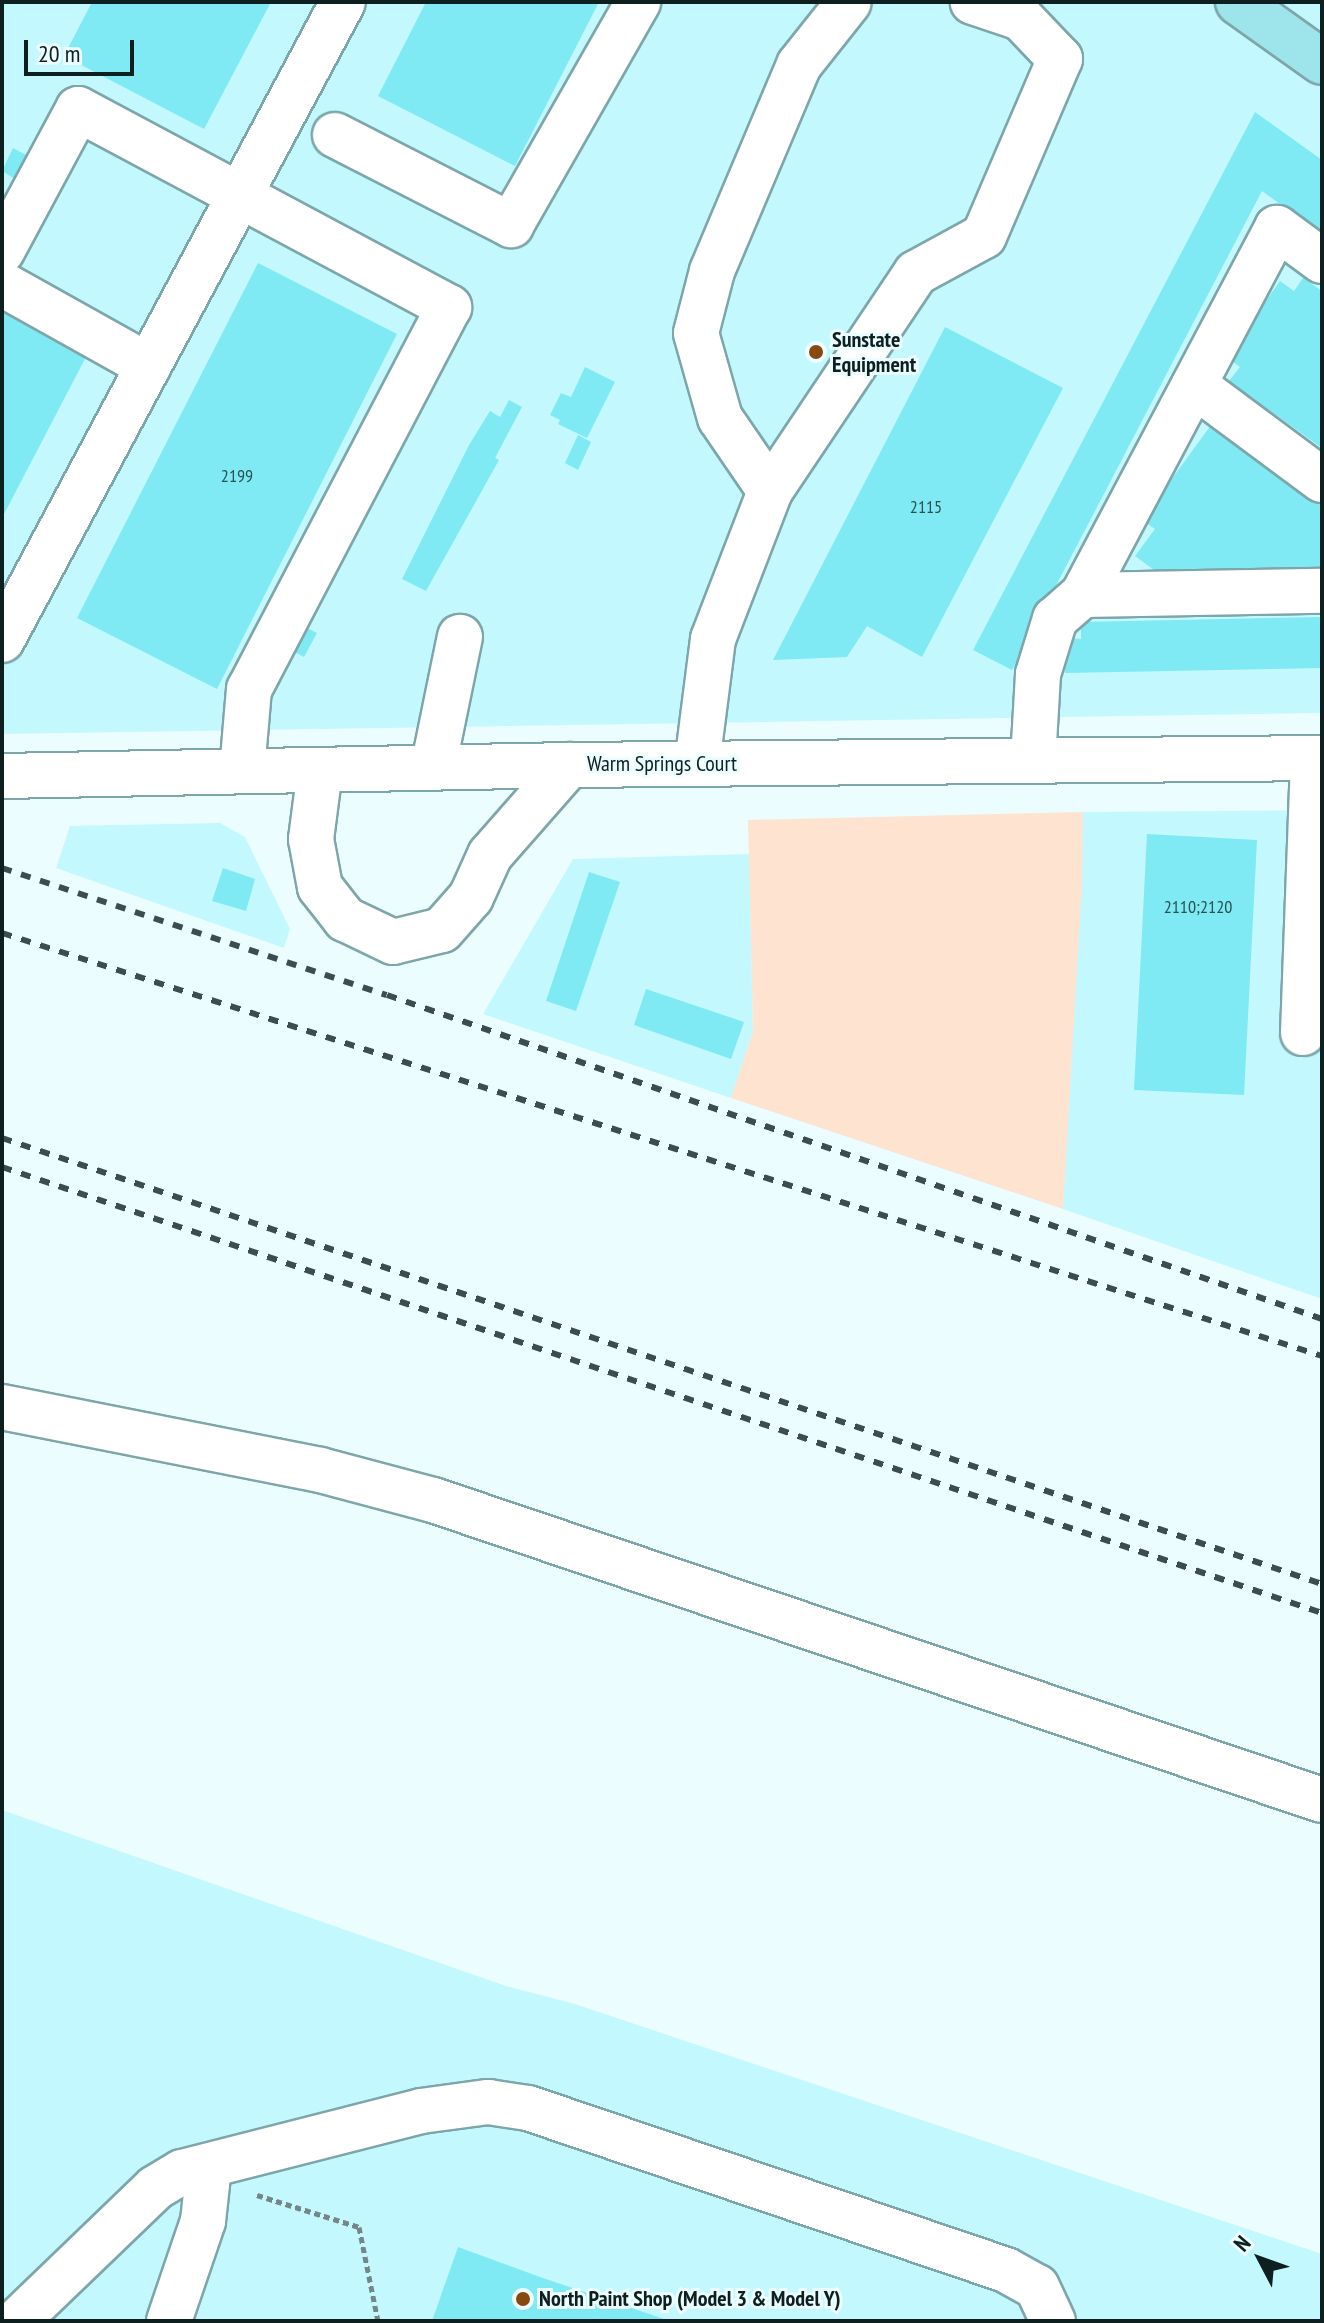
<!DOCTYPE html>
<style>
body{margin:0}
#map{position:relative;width:1324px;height:2323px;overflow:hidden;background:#ecfdff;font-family:"PT Sans Narrow",sans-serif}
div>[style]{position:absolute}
.built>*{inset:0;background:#c3f8fe}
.green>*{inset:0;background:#fde3d0}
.building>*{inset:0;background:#7fe9f4}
.path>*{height:5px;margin-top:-2.5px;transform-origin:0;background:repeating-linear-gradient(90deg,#758688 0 6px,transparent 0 10px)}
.roads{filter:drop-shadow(2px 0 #7da6aa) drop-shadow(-2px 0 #7da6aa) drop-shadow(0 2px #7da6aa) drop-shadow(0 -2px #7da6aa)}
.minor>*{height:44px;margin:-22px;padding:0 22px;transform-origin:22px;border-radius:22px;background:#fff}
.major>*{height:44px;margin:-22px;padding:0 22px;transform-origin:22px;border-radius:22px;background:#9ee4eb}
.rail>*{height:6px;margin-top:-3px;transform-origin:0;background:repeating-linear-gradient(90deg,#3c4d4e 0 10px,transparent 0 20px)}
.dots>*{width:22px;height:22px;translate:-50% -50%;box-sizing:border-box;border:4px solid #ecfdff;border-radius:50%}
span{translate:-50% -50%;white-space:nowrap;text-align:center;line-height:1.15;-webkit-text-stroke:6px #ecfdff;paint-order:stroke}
.number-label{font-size:18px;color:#2a5255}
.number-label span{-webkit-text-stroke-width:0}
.poi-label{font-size:22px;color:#0e1f20;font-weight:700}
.left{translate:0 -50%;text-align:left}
.street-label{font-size:22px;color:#0e1f20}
.frame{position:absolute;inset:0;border:4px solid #0e1f20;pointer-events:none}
.north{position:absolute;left:1220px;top:2219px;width:80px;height:80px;-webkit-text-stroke:6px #ecfdff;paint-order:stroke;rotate:311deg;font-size:22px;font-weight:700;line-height:32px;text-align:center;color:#0e1f20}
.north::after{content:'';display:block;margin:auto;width:28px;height:36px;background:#0e1f20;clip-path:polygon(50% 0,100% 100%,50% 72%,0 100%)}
.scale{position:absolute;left:24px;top:40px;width:110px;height:36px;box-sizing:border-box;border:4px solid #0e1f20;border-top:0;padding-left:10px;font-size:24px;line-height:28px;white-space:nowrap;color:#0e1f20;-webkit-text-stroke:6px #ecfdff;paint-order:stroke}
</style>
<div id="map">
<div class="built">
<div style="clip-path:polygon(2px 2px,1322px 2px,1322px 713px,2px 734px)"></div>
<div style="clip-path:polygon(1322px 810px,1322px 1299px,1063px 1209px,1083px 812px)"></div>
<div style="clip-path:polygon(220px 823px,245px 837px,290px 929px,284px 948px,56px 868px,70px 826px)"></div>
<div style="clip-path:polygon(749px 854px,753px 1031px,731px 1098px,483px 1014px,573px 859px)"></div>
<div style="clip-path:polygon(2px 1810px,506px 1986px,575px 2004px,1322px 2254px,1322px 2321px,2px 2321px)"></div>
</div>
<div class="green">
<div style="clip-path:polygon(1083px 812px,1082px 883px,1063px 1209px,731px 1098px,753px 1031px,748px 820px)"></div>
</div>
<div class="building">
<div style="clip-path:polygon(92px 2px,271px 2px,204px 129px,64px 56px)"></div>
<div style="clip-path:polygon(426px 2px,599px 2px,515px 166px,378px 96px)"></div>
<div style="clip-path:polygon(1255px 112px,1322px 160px,1322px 235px,1262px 191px,1012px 670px,973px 650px)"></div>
<div style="clip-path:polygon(13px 148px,28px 156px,15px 179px,2px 171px)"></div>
<div style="clip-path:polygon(258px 263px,397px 334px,217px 689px,77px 618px)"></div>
<div style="clip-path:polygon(1303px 278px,1322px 291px,1322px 448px,1229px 381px,1240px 367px,1226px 357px,1280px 281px,1294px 291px)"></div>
<div style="clip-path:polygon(2px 311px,87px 355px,2px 518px)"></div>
<div style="clip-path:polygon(945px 327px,1063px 388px,922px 657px,867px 626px,847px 657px,773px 660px)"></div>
<div style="clip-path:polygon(585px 367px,615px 382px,587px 438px,558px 424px,560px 420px,550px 415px,561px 393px,571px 397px)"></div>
<div style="clip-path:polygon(509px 400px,522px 407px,495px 458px,499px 460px,426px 591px,402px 579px,469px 445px,490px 411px,500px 417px)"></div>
<div style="clip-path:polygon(1211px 425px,1322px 506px,1322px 572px,1161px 575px,1135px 556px,1155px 529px,1142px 520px)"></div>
<div style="clip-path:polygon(578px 435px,591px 442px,578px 470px,565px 463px)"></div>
<div style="clip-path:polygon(1322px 617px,1322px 668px,1065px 673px,1064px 638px,1081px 639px,1081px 622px)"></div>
<div style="clip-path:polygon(299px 624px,317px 633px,304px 657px,286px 648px)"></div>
<div style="clip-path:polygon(1147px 834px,1257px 840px,1244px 1095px,1134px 1090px)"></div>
<div style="clip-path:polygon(223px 868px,255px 879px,246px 911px,212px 901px)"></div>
<div style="clip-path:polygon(589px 872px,620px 882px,576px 1011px,546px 1001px)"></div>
<div style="clip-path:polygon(646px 989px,744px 1022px,731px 1059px,634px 1025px)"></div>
<div style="clip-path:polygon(458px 2247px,540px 2277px,670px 2321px,432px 2321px)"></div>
</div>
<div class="path">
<div style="left:257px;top:2195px;width:107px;rotate:17.4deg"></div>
<div style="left:359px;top:2227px;width:96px;rotate:78.6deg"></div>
</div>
<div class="roads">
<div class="minor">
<div style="left:335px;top:135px;width:198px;rotate:27.1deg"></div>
<div style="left:511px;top:225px;width:257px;rotate:-60.3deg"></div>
<div style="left:2px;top:251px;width:161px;rotate:-61.8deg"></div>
<div style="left:78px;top:109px;width:421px;rotate:28.1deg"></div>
<div style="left:449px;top:307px;width:431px;rotate:117.6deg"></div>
<div style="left:249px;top:689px;width:82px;rotate:94.9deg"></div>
<div style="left:1322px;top:261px;width:56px;rotate:-143.7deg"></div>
<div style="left:1277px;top:228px;width:415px;rotate:117.9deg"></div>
<div style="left:1083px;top:595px;width:239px;rotate:-1deg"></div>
<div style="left:2px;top:284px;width:168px;rotate:29.2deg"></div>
<div style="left:1194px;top:385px;width:159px;rotate:36.6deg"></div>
<div style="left:770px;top:491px;width:88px;rotate:-124.4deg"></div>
<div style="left:720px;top:418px;width:88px;rotate:-105.8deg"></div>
<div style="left:696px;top:333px;width:64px;rotate:-75.5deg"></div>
<div style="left:712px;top:271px;width:224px;rotate:-67.1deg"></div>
<div style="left:799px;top:65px;width:80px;rotate:-51.6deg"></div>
<div style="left:2px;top:640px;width:723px;rotate:-61.88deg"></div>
<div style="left:1033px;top:761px;width:87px;rotate:-86.7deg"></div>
<div style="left:1038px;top:674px;width:58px;rotate:-72.8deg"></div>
<div style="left:1055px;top:619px;width:37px;rotate:-41deg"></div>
<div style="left:697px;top:764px;width:126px;rotate:-82.7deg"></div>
<div style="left:713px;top:639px;width:159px;rotate:-68.9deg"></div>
<div style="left:770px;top:491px;width:262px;rotate:-56.2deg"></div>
<div style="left:916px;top:273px;width:77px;rotate:-28.6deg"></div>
<div style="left:984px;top:236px;width:193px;rotate:-66.8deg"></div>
<div style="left:1060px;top:59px;width:57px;rotate:-133.6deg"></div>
<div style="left:1021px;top:18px;width:51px;rotate:-161.6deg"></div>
<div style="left:433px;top:768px;width:134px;rotate:-78.4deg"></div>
<div style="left:320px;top:770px;width:70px;rotate:97.4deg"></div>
<div style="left:311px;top:839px;width:49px;rotate:79.4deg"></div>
<div style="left:320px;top:887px;width:41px;rotate:52deg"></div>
<div style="left:345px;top:919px;width:53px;rotate:25.6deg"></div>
<div style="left:393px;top:942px;width:50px;rotate:-13.8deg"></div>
<div style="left:442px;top:930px;width:44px;rotate:-48.7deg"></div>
<div style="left:471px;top:897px;width:46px;rotate:-65.7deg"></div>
<div style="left:490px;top:855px;width:120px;rotate:-48.7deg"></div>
<div style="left:2px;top:776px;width:567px;rotate:-1.11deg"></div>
<div style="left:569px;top:765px;width:753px;rotate:-0.53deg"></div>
<div style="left:1303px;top:1033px;width:275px;rotate:-87.9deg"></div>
<div style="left:2px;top:1407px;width:324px;rotate:11.2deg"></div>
<div style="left:320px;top:1470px;width:117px;rotate:14.9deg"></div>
<div style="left:433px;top:1500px;width:938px;rotate:18.65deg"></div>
<div style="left:17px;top:2321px;width:192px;rotate:-43.9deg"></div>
<div style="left:155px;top:2188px;width:31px;rotate:-31deg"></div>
<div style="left:182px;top:2172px;width:247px;rotate:-14.3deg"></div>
<div style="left:421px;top:2111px;width:68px;rotate:-7.7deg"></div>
<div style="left:488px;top:2102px;width:40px;rotate:8.5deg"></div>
<div style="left:528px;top:2108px;width:505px;rotate:18.72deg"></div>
<div style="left:1006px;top:2270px;width:35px;rotate:29deg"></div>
<div style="left:1037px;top:2287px;width:38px;rotate:65deg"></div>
<div style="left:169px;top:2321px;width:106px;rotate:-71.2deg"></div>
<div style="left:203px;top:2221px;width:54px;rotate:-83.7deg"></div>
</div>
<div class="major">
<div style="left:1238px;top:2px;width:103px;rotate:35.5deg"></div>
</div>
</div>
<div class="rail">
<div style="left:2px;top:868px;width:405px;rotate:18.3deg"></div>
<div style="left:387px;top:995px;width:990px;rotate:19.11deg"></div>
<div style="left:2px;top:933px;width:1386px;rotate:17.77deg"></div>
<div style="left:2px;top:1138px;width:1393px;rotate:18.67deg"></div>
<div style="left:2px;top:1167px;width:1393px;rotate:18.67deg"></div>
</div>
<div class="dots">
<div style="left:816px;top:352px;background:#88490e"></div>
<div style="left:523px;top:2299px;background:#88490e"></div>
</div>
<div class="number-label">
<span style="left:237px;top:476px">2199</span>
<span style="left:926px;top:507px">2115</span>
<span style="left:1198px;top:907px">2110;2120</span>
</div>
<div class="poi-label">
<span class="left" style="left:832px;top:352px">Sunstate<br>Equipment</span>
<span class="left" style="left:539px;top:2299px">North Paint Shop (Model 3 &amp; Model Y)</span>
</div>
<div class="street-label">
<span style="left:662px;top:764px">Warm Springs Court</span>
</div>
<div class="frame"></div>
<div class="north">N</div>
<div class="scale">20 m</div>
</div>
